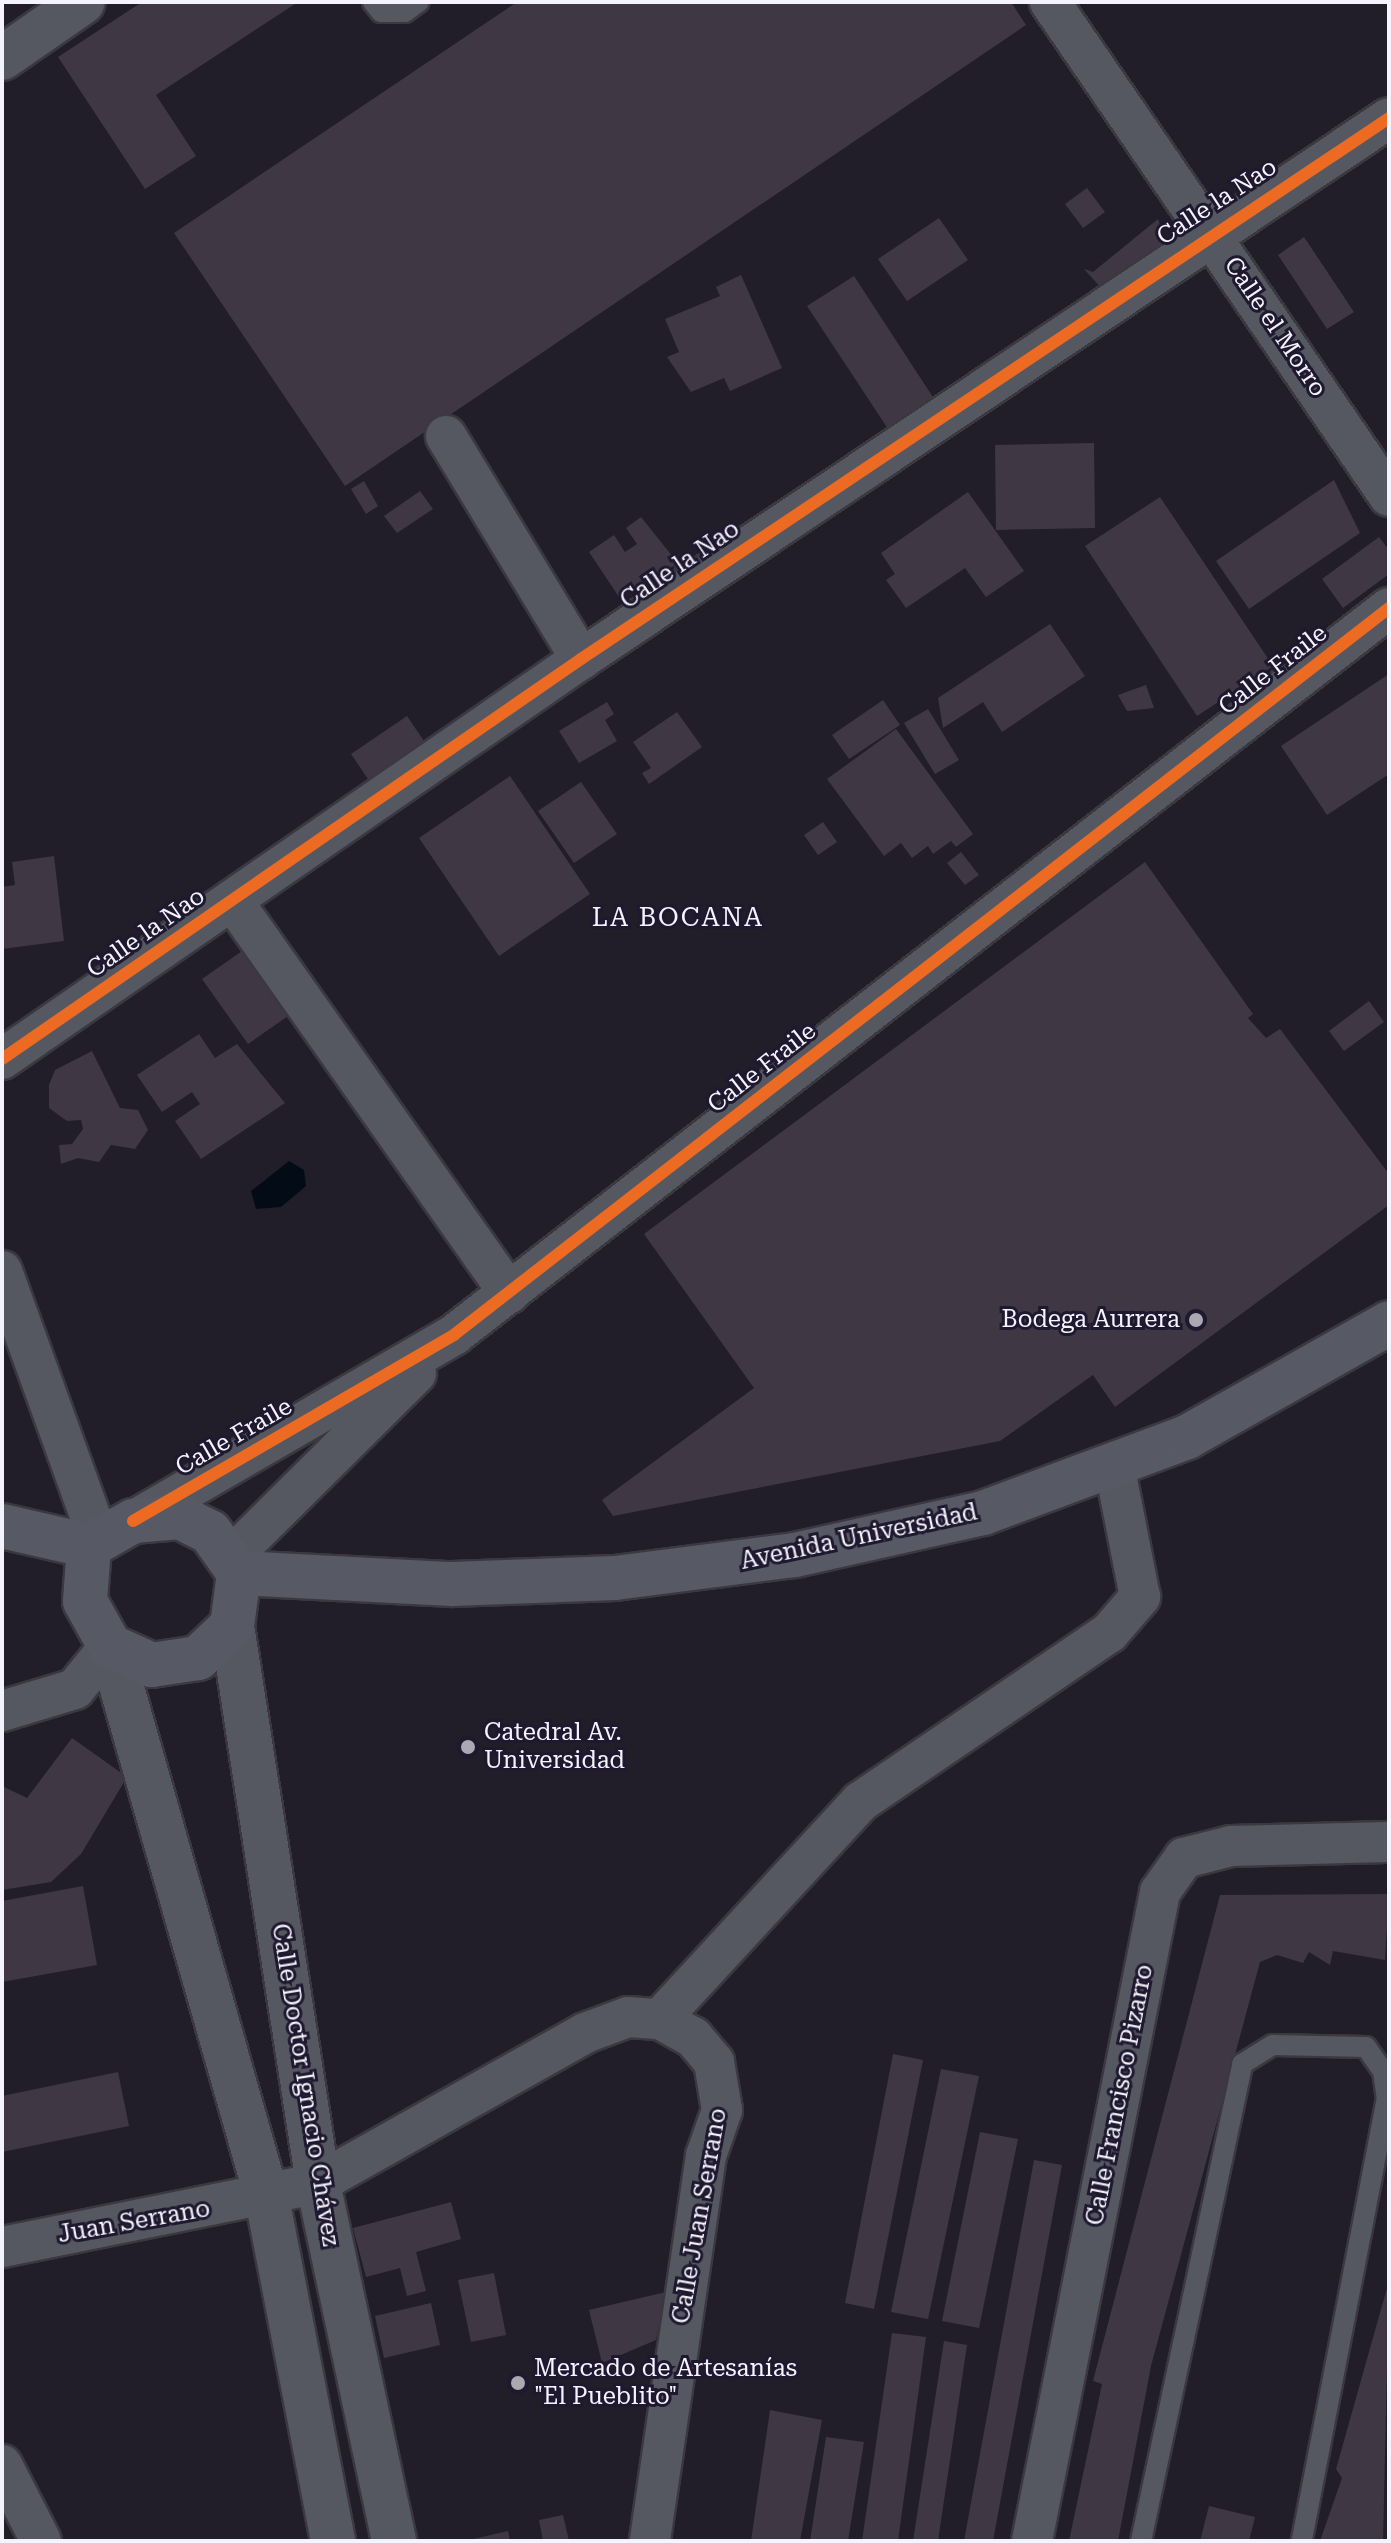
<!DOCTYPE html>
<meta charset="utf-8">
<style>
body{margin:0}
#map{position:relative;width:1391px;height:2543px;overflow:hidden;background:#211e2a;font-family:"Roboto Serif",serif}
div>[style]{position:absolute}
.water>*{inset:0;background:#030c16}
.building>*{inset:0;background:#3f3744}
.roads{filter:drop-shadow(2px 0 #3b3842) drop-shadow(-2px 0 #3b3842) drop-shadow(0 2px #3b3842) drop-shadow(0 -2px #3b3842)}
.service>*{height:20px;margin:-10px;padding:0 10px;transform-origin:10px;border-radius:10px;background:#555860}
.minor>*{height:40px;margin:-20px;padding:0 20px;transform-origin:20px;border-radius:20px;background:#555860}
.tertiary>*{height:44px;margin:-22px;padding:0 22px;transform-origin:22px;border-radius:22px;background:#555860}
.secondary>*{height:44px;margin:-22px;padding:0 22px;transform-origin:22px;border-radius:22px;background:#575a65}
.cycleway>*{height:12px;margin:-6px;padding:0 6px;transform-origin:6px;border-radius:6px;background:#ed6a23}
.dots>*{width:22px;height:22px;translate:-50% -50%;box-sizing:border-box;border:4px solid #1e192f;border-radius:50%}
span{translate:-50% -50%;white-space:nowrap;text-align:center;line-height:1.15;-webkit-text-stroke:6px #1e192f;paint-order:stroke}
.street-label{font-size:24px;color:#f5f3fd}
.poi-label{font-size:24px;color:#f5f3fd}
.right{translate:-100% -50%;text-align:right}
.left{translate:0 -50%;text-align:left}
.neighbourhood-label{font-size:26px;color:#f5f3fd;letter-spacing:2px}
.frame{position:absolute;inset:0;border:4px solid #f5f3fd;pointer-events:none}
</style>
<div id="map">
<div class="water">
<div style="clip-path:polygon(289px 1161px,304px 1170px,306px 1186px,281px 1207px,256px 1209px,251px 1191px)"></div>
</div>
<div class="building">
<div style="clip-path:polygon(142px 2px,298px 2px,156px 95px,196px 156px,145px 189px,58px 57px)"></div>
<div style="clip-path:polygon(517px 2px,1011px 2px,1026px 25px,345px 486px,174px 233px)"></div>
<div style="clip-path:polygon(1087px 188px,1105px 212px,1083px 228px,1065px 204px)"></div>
<div style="clip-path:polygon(939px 218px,968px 260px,907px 301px,878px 259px)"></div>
<div style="clip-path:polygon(1158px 219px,1164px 238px,1172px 239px,1103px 290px,1084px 269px,1093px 272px)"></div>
<div style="clip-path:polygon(1304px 237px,1354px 312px,1327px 329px,1278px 255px)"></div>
<div style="clip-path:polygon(741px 275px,782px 368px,730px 391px,724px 378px,691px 392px,667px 357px,679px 352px,665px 319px,720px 296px,716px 287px)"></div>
<div style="clip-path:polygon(854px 276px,942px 411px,896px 441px,807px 306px)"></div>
<div style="clip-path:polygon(1094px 443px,1095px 528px,996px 530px,995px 445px)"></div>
<div style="clip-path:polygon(1334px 480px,1360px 533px,1249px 609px,1216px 561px)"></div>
<div style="clip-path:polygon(364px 481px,378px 506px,366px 514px,351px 489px)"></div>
<div style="clip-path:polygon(420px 491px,433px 509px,397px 533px,384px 516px)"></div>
<div style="clip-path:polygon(968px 492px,1024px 571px,986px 597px,965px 568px,906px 608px,886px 580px,895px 574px,881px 553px)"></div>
<div style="clip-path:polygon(1160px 497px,1273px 666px,1197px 716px,1085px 546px)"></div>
<div style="clip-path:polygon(641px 517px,681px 567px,619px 597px,589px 552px,614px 535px,625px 552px,637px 544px,626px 528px)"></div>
<div style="clip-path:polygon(1379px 537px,1389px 550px,1389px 574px,1343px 608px,1322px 579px)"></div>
<div style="clip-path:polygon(1050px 624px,1085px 676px,1002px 732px,983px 702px,943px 728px,938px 698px)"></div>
<div style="clip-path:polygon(1389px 674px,1389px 774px,1327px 815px,1281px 746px)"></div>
<div style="clip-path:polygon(1146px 685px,1154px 708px,1127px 711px,1118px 695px)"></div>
<div style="clip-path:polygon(883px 700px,900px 725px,849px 759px,832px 735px)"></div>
<div style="clip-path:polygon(607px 702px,614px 714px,605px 720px,617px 741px,579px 763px,559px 731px)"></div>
<div style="clip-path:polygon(928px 709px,959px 760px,935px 774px,904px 723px)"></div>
<div style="clip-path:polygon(677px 712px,702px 747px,649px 784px,642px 773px,651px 768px,633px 742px)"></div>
<div style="clip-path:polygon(407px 716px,426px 744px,370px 782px,351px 754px)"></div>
<div style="clip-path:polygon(896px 729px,973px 834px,956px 847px,951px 841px,933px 854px,928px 846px,912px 858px,901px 843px,884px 856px,827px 779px)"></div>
<div style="clip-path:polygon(510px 776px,590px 894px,499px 956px,419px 838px)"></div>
<div style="clip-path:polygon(581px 782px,617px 834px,574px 863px,538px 811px)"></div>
<div style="clip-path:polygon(823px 822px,837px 842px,818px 855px,804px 835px)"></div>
<div style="clip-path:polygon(961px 852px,979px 875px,965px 885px,947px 863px)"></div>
<div style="clip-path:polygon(54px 856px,64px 941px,2px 949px,2px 887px,15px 885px,12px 862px)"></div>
<div style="clip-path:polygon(1145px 862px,1253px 1014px,1248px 1018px,1266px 1038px,1280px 1029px,1389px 1174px,1389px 1205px,1115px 1407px,1093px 1375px,1000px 1441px,613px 1516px,602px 1500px,754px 1388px,644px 1234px)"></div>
<div style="clip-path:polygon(245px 949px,291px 1014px,248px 1044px,202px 979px)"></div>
<div style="clip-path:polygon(1369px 1001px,1384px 1022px,1344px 1051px,1329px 1031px)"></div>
<div style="clip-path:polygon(199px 1034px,215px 1058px,237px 1044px,285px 1103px,201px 1159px,175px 1121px,200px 1104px,192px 1092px,162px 1112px,137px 1075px)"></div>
<div style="clip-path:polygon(92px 1051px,120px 1108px,138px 1110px,148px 1130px,135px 1149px,111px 1145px,99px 1162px,78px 1158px,61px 1164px,59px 1145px,72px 1144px,83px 1129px,81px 1120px,67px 1121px,49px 1108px,49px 1085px,55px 1070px)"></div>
<div style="clip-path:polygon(72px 1738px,127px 1777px,81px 1854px,51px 1882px,2px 1890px,2px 1786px,27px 1798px)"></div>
<div style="clip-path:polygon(83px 1886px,97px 1965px,2px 1982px,2px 1901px)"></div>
<div style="clip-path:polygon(1389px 1894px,1385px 1960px,1333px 1951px,1330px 1965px,1309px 1952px,1303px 1963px,1277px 1955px,1260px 1962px,1151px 2366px,1118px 2541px,1069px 2541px,1102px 2384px,1093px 2381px,1220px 1895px)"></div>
<div style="clip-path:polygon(893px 2054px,923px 2060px,874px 2309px,845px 2303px)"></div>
<div style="clip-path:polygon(941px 2069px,979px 2076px,928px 2319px,891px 2312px)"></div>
<div style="clip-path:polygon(118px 2072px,129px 2126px,2px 2152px,2px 2096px)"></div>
<div style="clip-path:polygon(980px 2132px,1018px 2139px,979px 2328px,942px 2321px)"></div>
<div style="clip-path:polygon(1034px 2160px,1062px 2165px,993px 2541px,964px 2541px)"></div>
<div style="clip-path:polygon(451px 2202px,461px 2239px,416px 2252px,426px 2291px,407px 2296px,400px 2268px,366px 2277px,353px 2228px)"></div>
<div style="clip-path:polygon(494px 2273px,506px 2335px,471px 2342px,458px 2280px)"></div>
<div style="clip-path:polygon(1389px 2281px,1383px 2541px,1320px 2541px,1342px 2478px,1336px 2469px)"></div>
<div style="clip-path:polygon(666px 2292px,656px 2340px,602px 2363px,589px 2310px)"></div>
<div style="clip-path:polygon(431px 2303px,440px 2345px,384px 2358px,375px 2316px)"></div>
<div style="clip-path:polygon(892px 2333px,926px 2337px,898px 2541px,862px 2541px)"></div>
<div style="clip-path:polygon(944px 2341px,967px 2345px,938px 2541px,913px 2541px)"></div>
<div style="clip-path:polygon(770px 2410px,822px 2420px,800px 2541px,751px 2541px)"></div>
<div style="clip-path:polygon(826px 2437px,864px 2442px,848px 2541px,810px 2541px)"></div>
<div style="clip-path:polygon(1209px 2506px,1255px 2517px,1249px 2541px,1200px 2541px)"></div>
<div style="clip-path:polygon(563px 2515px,569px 2541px,543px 2541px,539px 2520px)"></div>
<div style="clip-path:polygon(508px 2531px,510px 2541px,469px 2541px,469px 2540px)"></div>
</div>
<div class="roads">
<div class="service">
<div style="left:373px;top:2px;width:13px;rotate:51deg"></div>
<div style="left:381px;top:12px;width:24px"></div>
<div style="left:405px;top:12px;width:17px;rotate:-36deg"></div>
<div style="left:1141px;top:2541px;width:488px;rotate:-78deg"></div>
<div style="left:1242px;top:2064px;width:36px;rotate:-32deg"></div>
<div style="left:1273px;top:2045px;width:93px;rotate:1.2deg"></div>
<div style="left:1366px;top:2047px;width:29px;rotate:55deg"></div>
<div style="left:1383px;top:2071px;width:27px;rotate:82deg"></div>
<div style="left:1387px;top:2098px;width:451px;rotate:100.9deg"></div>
</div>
<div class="minor">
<div style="left:1050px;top:2px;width:599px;rotate:55.54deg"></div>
<div style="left:446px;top:436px;width:261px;rotate:58.8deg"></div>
<div style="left:232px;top:900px;width:481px;rotate:54.8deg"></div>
<div style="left:2px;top:1059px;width:704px;rotate:-34.64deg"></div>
<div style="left:581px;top:659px;width:972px;rotate:-33.8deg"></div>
<div style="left:2px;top:1271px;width:287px;rotate:70.2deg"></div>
<div style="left:133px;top:1521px;width:372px;rotate:-30.1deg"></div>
<div style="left:455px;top:1334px;width:1183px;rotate:-37.86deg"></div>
<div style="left:230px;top:1558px;width:262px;rotate:-44.8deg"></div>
<div style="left:2px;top:1711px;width:76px;rotate:-16.8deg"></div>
<div style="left:75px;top:1689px;width:55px;rotate:-50.9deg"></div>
<div style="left:660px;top:2019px;width:295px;rotate:-47.3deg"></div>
<div style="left:860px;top:1802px;width:301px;rotate:-34.2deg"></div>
<div style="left:1109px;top:1633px;width:48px;rotate:-49.3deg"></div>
<div style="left:1140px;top:1597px;width:136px;rotate:-101.1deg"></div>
<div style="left:2px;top:2247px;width:322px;rotate:-11.4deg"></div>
<div style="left:318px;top:2183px;width:306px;rotate:-29.3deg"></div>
<div style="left:585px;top:2033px;width:46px;rotate:-20.4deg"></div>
<div style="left:628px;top:2017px;width:32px;rotate:4deg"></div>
<div style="left:660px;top:2019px;width:38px;rotate:29deg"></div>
<div style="left:693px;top:2037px;width:33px;rotate:50deg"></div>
<div style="left:714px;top:2062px;width:49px;rotate:80.5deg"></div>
<div style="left:722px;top:2110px;width:49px;rotate:109.2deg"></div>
<div style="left:706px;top:2156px;width:389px;rotate:98.3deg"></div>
<div style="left:2px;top:2465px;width:85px;rotate:62.8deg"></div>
<div style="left:1032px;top:2541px;width:662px;rotate:-78.84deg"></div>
<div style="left:1160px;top:1892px;width:42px;rotate:-54.8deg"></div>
<div style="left:1184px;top:1858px;width:49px;rotate:-14.3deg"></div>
<div style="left:1231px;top:1846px;width:158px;rotate:-1.5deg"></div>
</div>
<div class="tertiary">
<div style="left:2px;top:58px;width:98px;rotate:-34.7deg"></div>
<div style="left:232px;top:1626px;width:564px;rotate:81.22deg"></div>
<div style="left:318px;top:2183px;width:366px;rotate:78deg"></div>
<div style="left:110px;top:1646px;width:574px;rotate:74.12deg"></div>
<div style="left:267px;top:2198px;width:349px;rotate:79.1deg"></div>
</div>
<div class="secondary">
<div style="left:2px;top:1526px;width:89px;rotate:12.9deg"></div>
<div style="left:89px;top:1546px;width:51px;rotate:-29.6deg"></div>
<div style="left:133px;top:1521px;width:47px;rotate:-4.9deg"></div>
<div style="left:180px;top:1517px;width:34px;rotate:27deg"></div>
<div style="left:210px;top:1532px;width:50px;rotate:54.7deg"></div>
<div style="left:239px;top:1573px;width:53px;rotate:97.5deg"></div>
<div style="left:232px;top:1626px;width:47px;rotate:136.7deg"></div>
<div style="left:198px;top:1658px;width:47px;rotate:171.3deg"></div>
<div style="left:152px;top:1665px;width:46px;rotate:-155.7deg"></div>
<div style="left:110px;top:1646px;width:51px;rotate:-119.1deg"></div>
<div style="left:85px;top:1601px;width:55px;rotate:-85.8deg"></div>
<div style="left:239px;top:1573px;width:213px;rotate:3deg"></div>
<div style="left:452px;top:1584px;width:163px;rotate:-2.1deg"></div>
<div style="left:615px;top:1578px;width:181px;rotate:-7.3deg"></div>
<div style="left:795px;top:1555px;width:193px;rotate:-12.6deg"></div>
<div style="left:983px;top:1513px;width:218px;rotate:-20.4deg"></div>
<div style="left:1187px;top:1437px;width:232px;rotate:-29.4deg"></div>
</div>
</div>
<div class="cycleway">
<div style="left:2px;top:1059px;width:704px;rotate:-34.64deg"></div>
<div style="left:581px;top:659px;width:972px;rotate:-33.8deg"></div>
<div style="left:133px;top:1521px;width:372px;rotate:-30.1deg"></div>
<div style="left:455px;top:1334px;width:1183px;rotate:-37.86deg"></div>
</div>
<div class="dots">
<div style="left:1196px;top:1320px;background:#aba8b3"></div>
<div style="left:468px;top:1747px;background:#aba8b3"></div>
<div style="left:518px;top:2383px;background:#aba8b3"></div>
</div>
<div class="street-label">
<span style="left:1217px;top:202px;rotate:-33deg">Calle la Nao</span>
<span style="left:1275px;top:327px;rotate:56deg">Calle el Morro</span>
<span style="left:680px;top:565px;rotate:-34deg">Calle la Nao</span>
<span style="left:1273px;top:670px;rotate:-38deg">Calle Fraile</span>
<span style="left:146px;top:933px;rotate:-35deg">Calle la Nao</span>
<span style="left:762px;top:1068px;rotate:-38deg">Calle Fraile</span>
<span style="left:234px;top:1437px;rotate:-30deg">Calle Fraile</span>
<span style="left:859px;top:1537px;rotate:-12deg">Avenida Universidad</span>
<span style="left:305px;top:2085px;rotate:81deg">Calle Doctor Ignacio Chávez</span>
<span style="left:1120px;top:2095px;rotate:-79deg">Calle Francisco Pizarro</span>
<span style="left:700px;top:2216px;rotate:-80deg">Calle Juan Serrano</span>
<span style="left:134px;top:2222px;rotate:-10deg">Juan Serrano</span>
</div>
<div class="poi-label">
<span class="right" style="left:1180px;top:1320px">Bodega Aurrera</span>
<span class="left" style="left:484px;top:1747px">Catedral Av.<br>Universidad</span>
<span class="left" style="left:534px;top:2383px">Mercado de Artesanías<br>"El Pueblito"</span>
</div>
<div class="neighbourhood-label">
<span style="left:678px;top:918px">LA BOCANA</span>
</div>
<div class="frame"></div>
</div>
